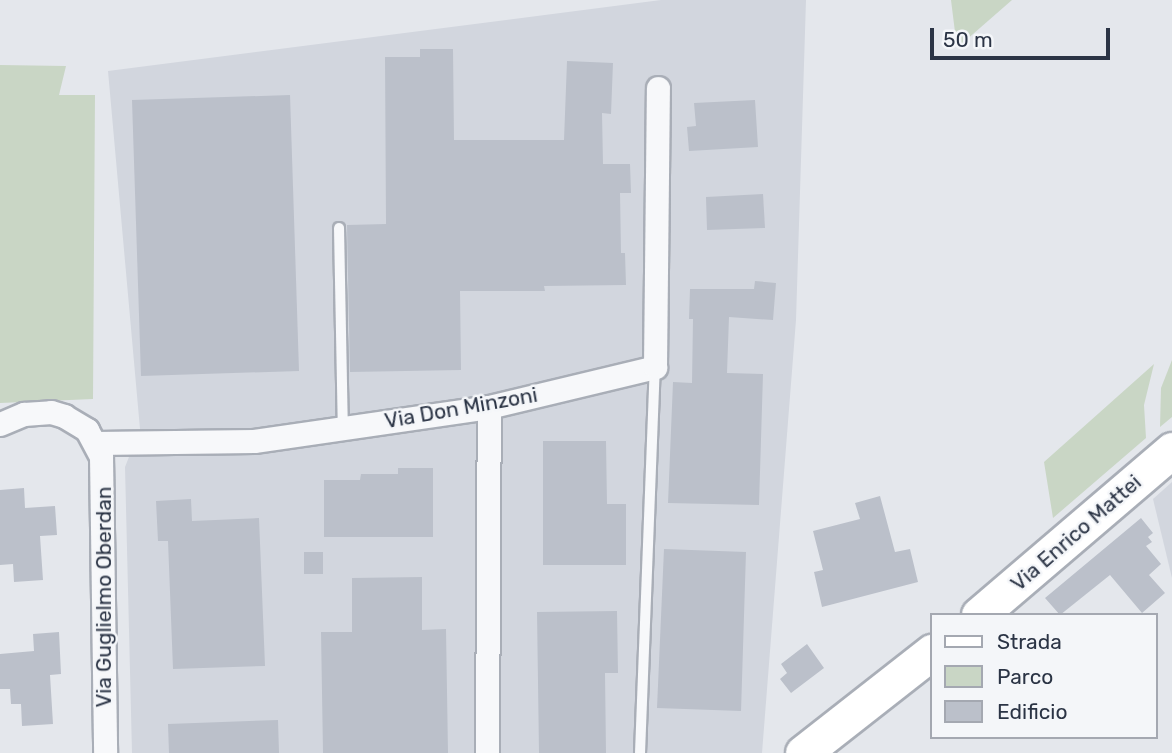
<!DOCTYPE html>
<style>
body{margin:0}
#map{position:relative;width:1172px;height:753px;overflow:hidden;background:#e4e7ec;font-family:Rubik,sans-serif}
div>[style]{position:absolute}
.built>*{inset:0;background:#d2d6de}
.green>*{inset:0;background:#c9d6c5}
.building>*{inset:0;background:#bbc0ca}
.roads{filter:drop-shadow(2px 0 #a9aeb7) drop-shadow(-2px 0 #a9aeb7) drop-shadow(0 2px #a9aeb7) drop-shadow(0 -2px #a9aeb7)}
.lane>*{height:10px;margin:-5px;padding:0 5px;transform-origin:5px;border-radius:5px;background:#f7f8fa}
.street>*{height:23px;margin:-11.5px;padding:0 11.5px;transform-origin:11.5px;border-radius:11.5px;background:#f7f8fa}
.primary>*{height:35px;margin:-17.5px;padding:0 17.5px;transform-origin:17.5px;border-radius:17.5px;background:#fff}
span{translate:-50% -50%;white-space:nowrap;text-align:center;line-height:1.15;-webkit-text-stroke:5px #f4f6f9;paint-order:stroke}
.street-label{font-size:21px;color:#2b3445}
.legend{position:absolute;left:930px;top:613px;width:228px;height:126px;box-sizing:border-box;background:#f4f6f9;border:2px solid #a4a8b1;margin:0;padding:9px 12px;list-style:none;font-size:21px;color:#2b3445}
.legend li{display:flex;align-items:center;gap:14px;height:35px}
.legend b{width:35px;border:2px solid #a4a8b1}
.scale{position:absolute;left:930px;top:28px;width:180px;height:32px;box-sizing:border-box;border:4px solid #2b3445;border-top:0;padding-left:9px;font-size:21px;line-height:24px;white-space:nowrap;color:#2b3445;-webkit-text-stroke:5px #f4f6f9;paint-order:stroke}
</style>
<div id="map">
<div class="built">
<div style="clip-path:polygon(661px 0,806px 0,796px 320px,762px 753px,132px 753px,125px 467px,140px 429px,108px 71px)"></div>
<div style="clip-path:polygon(1172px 482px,1172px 578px,1153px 499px)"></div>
</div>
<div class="green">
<div style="clip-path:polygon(951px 0,1012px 0,957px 48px)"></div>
<div style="clip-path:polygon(0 65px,66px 66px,59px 95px,95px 95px,93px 399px,0 403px)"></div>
<div style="clip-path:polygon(1172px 360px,1172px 417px,1160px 427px,1161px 388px)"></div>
<div style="clip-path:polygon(1154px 364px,1144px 405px,1146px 438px,1053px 518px,1044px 462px)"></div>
</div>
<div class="building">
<div style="clip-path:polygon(420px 49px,453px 49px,454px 140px,564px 140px,567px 61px,613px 63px,611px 114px,602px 113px,603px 164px,630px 164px,631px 193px,620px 193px,621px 253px,625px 253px,626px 285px,544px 286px,545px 291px,460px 291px,461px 370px,350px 372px,347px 225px,386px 224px,385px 57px,420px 57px)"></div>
<div style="clip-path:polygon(290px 95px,299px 371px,141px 376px,132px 100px)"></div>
<div style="clip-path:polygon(755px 100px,758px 147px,689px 151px,687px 127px,696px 126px,694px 103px)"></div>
<div style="clip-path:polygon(763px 194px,765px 228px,707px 230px,706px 197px)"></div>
<div style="clip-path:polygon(755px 281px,776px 283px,773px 320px,729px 317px,727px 373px,763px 374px,759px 505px,668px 503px,673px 382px,692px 383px,693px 319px,689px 319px,690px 289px,754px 289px)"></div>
<div style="clip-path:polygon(543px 441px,606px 441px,607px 504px,626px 504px,626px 565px,543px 565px)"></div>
<div style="clip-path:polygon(398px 468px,433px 468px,433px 537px,324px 537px,324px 480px,360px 480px,361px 474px,398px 474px)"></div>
<div style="clip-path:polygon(24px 488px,25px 508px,55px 506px,57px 535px,40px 536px,43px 580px,14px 582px,13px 564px,0 565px,0 490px)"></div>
<div style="clip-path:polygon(880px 496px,895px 552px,910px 549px,918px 582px,822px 607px,814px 572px,823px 570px,813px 531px,860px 519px,855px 503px)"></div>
<div style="clip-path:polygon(191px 499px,192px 521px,259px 518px,265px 666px,173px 669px,168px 541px,158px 541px,156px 501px)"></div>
<div style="clip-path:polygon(1141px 518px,1153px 533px,1148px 537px,1152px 542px,1146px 546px,1161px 564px,1149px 575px,1165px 593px,1142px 613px,1110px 575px,1060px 615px,1045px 598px)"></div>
<div style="clip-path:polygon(664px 549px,746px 552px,741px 711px,657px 708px)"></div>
<div style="clip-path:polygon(304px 552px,323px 552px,323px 574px,304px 574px)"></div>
<div style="clip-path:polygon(422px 577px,422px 630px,446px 629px,448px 753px,323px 753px,321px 632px,352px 632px,352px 578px)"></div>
<div style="clip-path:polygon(617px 611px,618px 673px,605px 673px,606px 753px,539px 753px,537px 612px)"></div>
<div style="clip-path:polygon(59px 632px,61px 674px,50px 675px,53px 724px,22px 726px,21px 704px,11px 704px,10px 689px,0 689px,0 654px,34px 651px,33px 634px)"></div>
<div style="clip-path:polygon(807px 644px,824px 668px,791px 693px,780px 679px,787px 673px,781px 664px)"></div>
<div style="clip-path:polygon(278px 720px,279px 753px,169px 753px,168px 724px)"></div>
</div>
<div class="roads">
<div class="lane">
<div style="left:339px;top:228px;width:200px;rotate:88.9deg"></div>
<div style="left:640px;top:753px;width:386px;rotate:-87.8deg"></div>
</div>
<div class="street">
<div style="left:0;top:424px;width:26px;rotate:-23deg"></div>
<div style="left:24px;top:414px;width:27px;rotate:-4deg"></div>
<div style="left:51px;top:412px;width:14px;rotate:17deg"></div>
<div style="left:64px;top:416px;width:27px;rotate:31deg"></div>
<div style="left:87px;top:430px;width:30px;rotate:62deg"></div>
<div style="left:101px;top:456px;width:297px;rotate:89.2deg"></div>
<div style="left:96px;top:443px;width:158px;rotate:-0.7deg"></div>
<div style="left:254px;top:441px;width:237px;rotate:-8.2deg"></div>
<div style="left:489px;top:407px;width:171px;rotate:-13.5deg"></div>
<div style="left:655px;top:367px;width:279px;rotate:-89.4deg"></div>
<div style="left:487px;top:753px;width:346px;rotate:-89.7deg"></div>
</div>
<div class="primary">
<div style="left:979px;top:615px;width:254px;rotate:-40.5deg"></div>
<div style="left:803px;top:753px;width:164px;rotate:-38.1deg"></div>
</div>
</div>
<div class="street-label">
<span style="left:461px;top:408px;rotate:-10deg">Via Don Minzoni</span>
<span style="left:1076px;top:533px;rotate:-41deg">Via Enrico Mattei</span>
<span style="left:104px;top:597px;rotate:-90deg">Via Guglielmo Oberdan</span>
</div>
<ul class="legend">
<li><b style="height:9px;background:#fff"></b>Strada</li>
<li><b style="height:19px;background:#c9d6c5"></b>Parco</li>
<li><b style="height:19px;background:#bbc0ca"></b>Edificio</li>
</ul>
<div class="scale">50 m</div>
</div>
